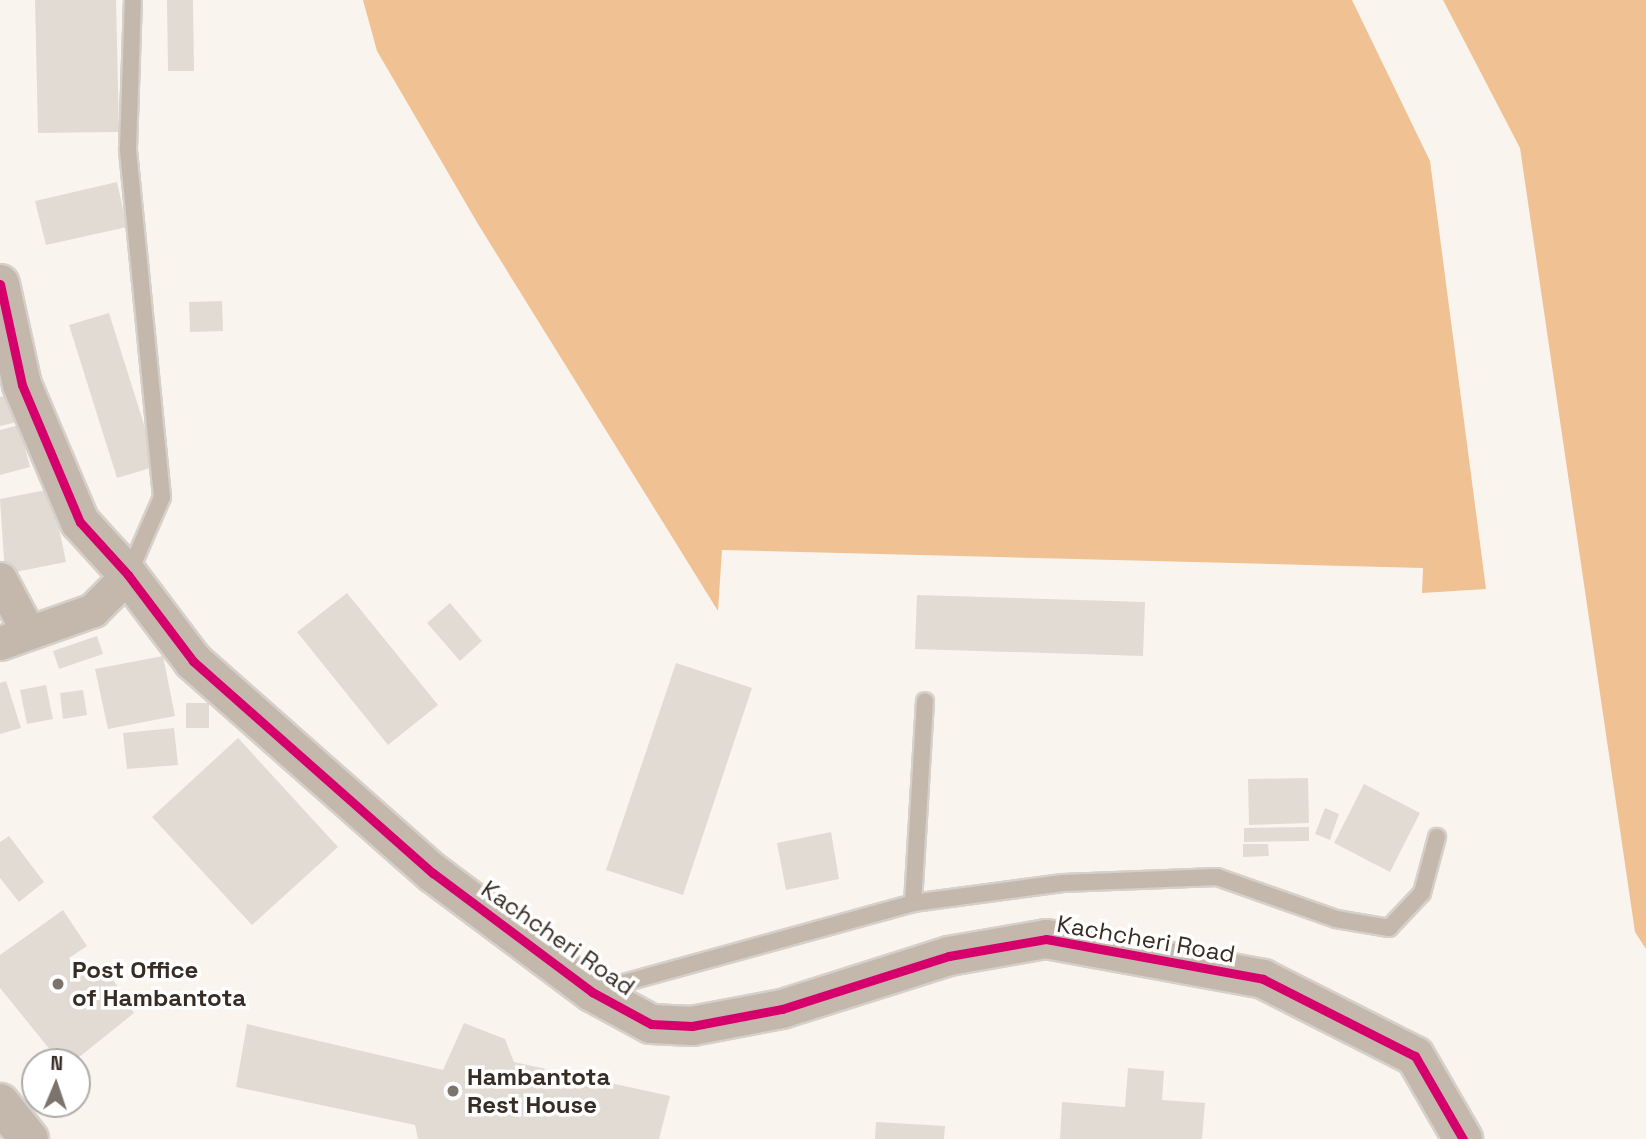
<!DOCTYPE html>
<style>
body{margin:0}
#map{position:relative;width:1646px;height:1139px;overflow:hidden;background:#faf4ef;font-family:"Space Grotesk",sans-serif}
div>[style]{position:absolute}
.water>*{inset:0;background:#f0c193}
.building>*{inset:0;background:#e2dbd4}
.roads{filter:drop-shadow(2px 0 #d6d0cb) drop-shadow(-2px 0 #d6d0cb) drop-shadow(0 2px #d6d0cb) drop-shadow(0 -2px #d6d0cb)}
.service>*{height:16px;margin:-8px;padding:0 8px;transform-origin:8px;border-radius:8px;background:#c4b8ac}
.minor>*{height:33px;margin:-16.5px;padding:0 16.5px;transform-origin:16.5px;border-radius:16.5px;background:#c4b8ac}
.tertiary>*{height:38px;margin:-19px;padding:0 19px;transform-origin:19px;border-radius:19px;background:#c4b8ac}
.cycleway>*{height:9px;margin:-4.5px;padding:0 4.5px;transform-origin:4.5px;border-radius:4.5px;background:#d6006c}
.dots>*{width:19px;height:19px;translate:-50% -50%;box-sizing:border-box;border:4px solid #fff;border-radius:50%}
span{translate:-50% -50%;white-space:nowrap;text-align:center;line-height:1.15;-webkit-text-stroke:7px #fff;paint-order:stroke}
.street-label{font-size:24px;color:#372d25}
.poi-label{font-size:24px;color:#372d25;font-weight:700}
.left{translate:0 -50%;text-align:left}
.north{position:absolute;left:21px;top:1048px;width:70px;height:70px;box-sizing:border-box;background:#fff;border:2px solid #afaba8;border-radius:50%;rotate:2deg;font-size:19px;font-weight:700;line-height:28px;text-align:center;color:#372d25}
.north::after{content:'';display:block;margin:auto;width:24px;height:32px;background:#7b736c;clip-path:polygon(50% 0,100% 100%,50% 72%,0 100%)}
</style>
<div id="map">
<div class="water">
<div style="clip-path:polygon(363px 0,1352px 0,1430px 161px,1486px 589px,1422px 593px,1423px 568px,722px 550px,718px 611px,478px 224px,377px 51px)"></div>
<div style="clip-path:polygon(1443px 0,1646px 0,1646px 949px,1635px 932px,1520px 148px)"></div>
</div>
<div class="building">
<div style="clip-path:polygon(35px 0,116px 0,119px 132px,38px 133px)"></div>
<div style="clip-path:polygon(167px 0,193px 0,194px 71px,168px 71px)"></div>
<div style="clip-path:polygon(117px 182px,127px 227px,46px 245px,35px 201px)"></div>
<div style="clip-path:polygon(222px 301px,223px 331px,190px 332px,189px 302px)"></div>
<div style="clip-path:polygon(109px 313px,157px 466px,117px 478px,69px 325px)"></div>
<div style="clip-path:polygon(17px 394px,22px 421px,0 426px,0 397px)"></div>
<div style="clip-path:polygon(19px 425px,30px 467px,0 475px,0 430px)"></div>
<div style="clip-path:polygon(51px 489px,66px 562px,5px 574px,0 499px)"></div>
<div style="clip-path:polygon(347px 593px,438px 705px,388px 745px,297px 632px)"></div>
<div style="clip-path:polygon(917px 595px,1145px 602px,1143px 656px,915px 649px)"></div>
<div style="clip-path:polygon(450px 603px,482px 641px,460px 661px,427px 623px)"></div>
<div style="clip-path:polygon(97px 636px,103px 654px,59px 669px,53px 651px)"></div>
<div style="clip-path:polygon(163px 656px,175px 716px,108px 729px,95px 669px)"></div>
<div style="clip-path:polygon(676px 663px,752px 688px,683px 895px,606px 870px)"></div>
<div style="clip-path:polygon(6px 681px,21px 728px,0 734px,0 683px)"></div>
<div style="clip-path:polygon(46px 685px,53px 719px,27px 724px,20px 690px)"></div>
<div style="clip-path:polygon(83px 690px,87px 715px,63px 719px,60px 693px)"></div>
<div style="clip-path:polygon(186px 703px,209px 703px,209px 728px,186px 728px)"></div>
<div style="clip-path:polygon(174px 728px,178px 765px,127px 769px,123px 733px)"></div>
<div style="clip-path:polygon(238px 738px,338px 847px,252px 925px,152px 817px)"></div>
<div style="clip-path:polygon(1308px 778px,1309px 823px,1249px 825px,1248px 779px)"></div>
<div style="clip-path:polygon(1364px 784px,1420px 813px,1390px 872px,1334px 843px)"></div>
<div style="clip-path:polygon(1325px 808px,1339px 814px,1330px 840px,1315px 834px)"></div>
<div style="clip-path:polygon(1309px 827px,1309px 841px,1244px 842px,1244px 828px)"></div>
<div style="clip-path:polygon(831px 832px,839px 879px,786px 890px,777px 843px)"></div>
<div style="clip-path:polygon(9px 836px,44px 882px,19px 902px,0 878px,0 842px)"></div>
<div style="clip-path:polygon(1243px 844px,1268px 844px,1269px 856px,1243px 857px)"></div>
<div style="clip-path:polygon(63px 910px,87px 946px,69px 958px,89px 981px,107px 970px,134px 1013px,73px 1062px,60px 1062px,0 988px,0 955px)"></div>
<div style="clip-path:polygon(464px 1023px,505px 1039px,514px 1062px,670px 1096px,659px 1139px,418px 1139px,415px 1125px,236px 1087px,247px 1024px,443px 1070px)"></div>
<div style="clip-path:polygon(1128px 1068px,1164px 1071px,1162px 1100px,1205px 1103px,1202px 1139px,1060px 1139px,1062px 1102px,1125px 1107px)"></div>
<div style="clip-path:polygon(876px 1122px,945px 1126px,944px 1139px,875px 1139px)"></div>
</div>
<div class="roads">
<div class="service">
<div style="left:129px;top:573px;width:83px;rotate:-66.5deg"></div>
<div style="left:162px;top:497px;width:350px;rotate:-95.6deg"></div>
<div style="left:128px;top:149px;width:149px;rotate:-88.1deg"></div>
<div style="left:913px;top:903px;width:202px;rotate:-86.6deg"></div>
<div style="left:598px;top:990px;width:327px;rotate:-15.4deg"></div>
<div style="left:913px;top:903px;width:151px;rotate:-7.6deg"></div>
<div style="left:1063px;top:883px;width:154px;rotate:-2.2deg"></div>
<div style="left:1217px;top:877px;width:126px;rotate:19.4deg"></div>
<div style="left:1336px;top:919px;width:54px;rotate:9.6deg"></div>
<div style="left:1389px;top:928px;width:48px;rotate:-46.7deg"></div>
<div style="left:1422px;top:893px;width:58px;rotate:-75deg"></div>
</div>
<div class="minor">
<div style="left:0;top:579px;width:58px;rotate:62.1deg"></div>
<div style="left:0;top:643px;width:99px;rotate:-19.5deg"></div>
<div style="left:93px;top:610px;width:49px;rotate:-45deg"></div>
</div>
<div class="tertiary">
<div style="left:0;top:284px;width:103px;rotate:77.7deg"></div>
<div style="left:22px;top:385px;width:149px;rotate:67.1deg"></div>
<div style="left:80px;top:522px;width:72px;rotate:47.8deg"></div>
<div style="left:128px;top:575px;width:108px;rotate:52.9deg"></div>
<div style="left:193px;top:661px;width:320px;rotate:41.5deg"></div>
<div style="left:433px;top:873px;width:199px;rotate:36.8deg"></div>
<div style="left:592px;top:992px;width:67px;rotate:28.5deg"></div>
<div style="left:651px;top:1024px;width:41px;rotate:2.8deg"></div>
<div style="left:692px;top:1026px;width:92px;rotate:-10.7deg"></div>
<div style="left:782px;top:1009px;width:175px;rotate:-17.6deg"></div>
<div style="left:949px;top:956px;width:98px;rotate:-9.9deg"></div>
<div style="left:1046px;top:939px;width:221px;rotate:10.4deg"></div>
<div style="left:1263px;top:979px;width:170px;rotate:26.9deg"></div>
<div style="left:1415px;top:1056px;width:96px;rotate:60deg"></div>
<div style="left:0;top:1103px;width:46px;rotate:51.1deg"></div>
</div>
</div>
<div class="cycleway">
<div style="left:0;top:284px;width:103px;rotate:77.7deg"></div>
<div style="left:22px;top:385px;width:149px;rotate:67.1deg"></div>
<div style="left:80px;top:522px;width:72px;rotate:47.8deg"></div>
<div style="left:128px;top:575px;width:108px;rotate:52.9deg"></div>
<div style="left:193px;top:661px;width:320px;rotate:41.5deg"></div>
<div style="left:433px;top:873px;width:199px;rotate:36.8deg"></div>
<div style="left:592px;top:992px;width:67px;rotate:28.5deg"></div>
<div style="left:651px;top:1024px;width:41px;rotate:2.8deg"></div>
<div style="left:692px;top:1026px;width:92px;rotate:-10.7deg"></div>
<div style="left:782px;top:1009px;width:175px;rotate:-17.6deg"></div>
<div style="left:949px;top:956px;width:98px;rotate:-9.9deg"></div>
<div style="left:1046px;top:939px;width:221px;rotate:10.4deg"></div>
<div style="left:1263px;top:979px;width:170px;rotate:26.9deg"></div>
<div style="left:1415px;top:1056px;width:96px;rotate:60deg"></div>
</div>
<div class="dots">
<div style="left:58px;top:984px;background:#7b736c"></div>
<div style="left:453px;top:1091px;background:#7b736c"></div>
</div>
<div class="street-label">
<span style="left:558px;top:938px;rotate:35deg">Kachcheri Road</span>
<span style="left:1146px;top:939px;rotate:10deg">Kachcheri Road</span>
</div>
<div class="poi-label">
<span class="left" style="left:72px;top:984px">Post Office<br>of Hambantota</span>
<span class="left" style="left:467px;top:1091px">Hambantota<br>Rest House</span>
</div>
<div class="north">N</div>
</div>
